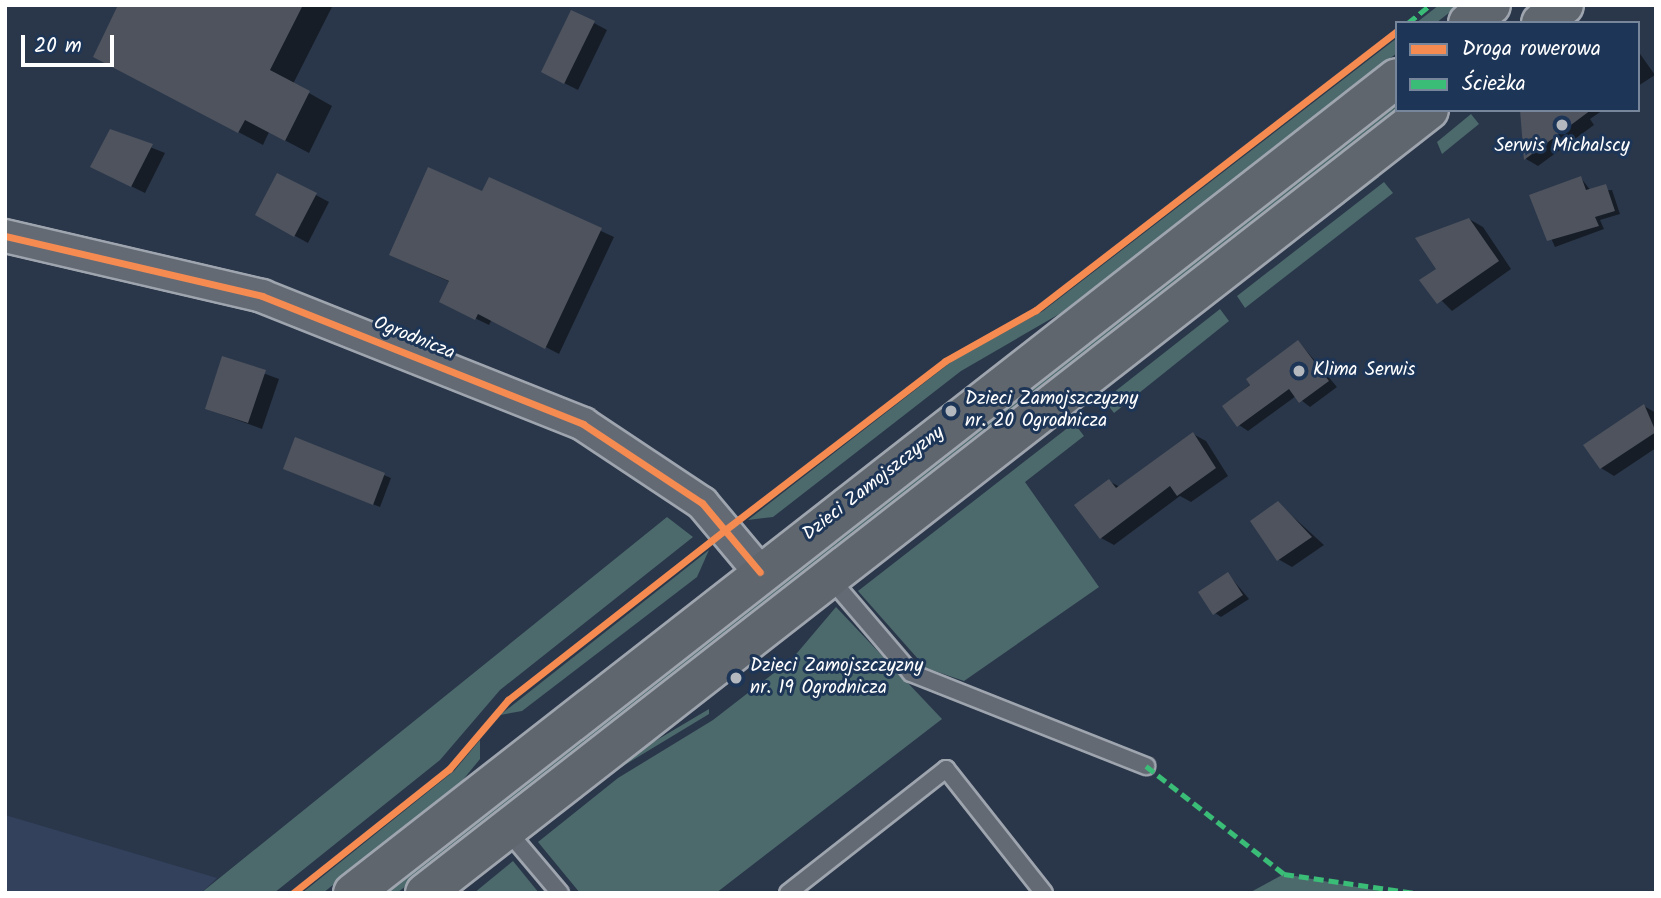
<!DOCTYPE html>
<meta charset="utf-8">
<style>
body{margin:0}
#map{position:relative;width:1661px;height:898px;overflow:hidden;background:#2a374a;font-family:Kalam,sans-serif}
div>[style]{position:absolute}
.built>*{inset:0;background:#33415d}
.green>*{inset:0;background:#4c696c}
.shadow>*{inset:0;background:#0007}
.building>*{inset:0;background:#4e535e}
.roads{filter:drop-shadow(2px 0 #9fa5ae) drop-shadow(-2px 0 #9fa5ae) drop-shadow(0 2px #9fa5ae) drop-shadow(0 -2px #9fa5ae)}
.service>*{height:16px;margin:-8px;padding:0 8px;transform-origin:8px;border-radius:8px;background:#636a74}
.minor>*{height:32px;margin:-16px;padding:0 16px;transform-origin:16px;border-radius:16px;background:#636a74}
.primary>*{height:38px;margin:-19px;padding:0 19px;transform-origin:19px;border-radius:19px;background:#60666d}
.quiet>*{height:5px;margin-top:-2.5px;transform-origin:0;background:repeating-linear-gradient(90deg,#3abd76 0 10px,transparent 0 15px)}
.cycleway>*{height:7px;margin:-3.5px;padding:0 3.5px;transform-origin:3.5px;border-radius:3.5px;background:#f68b52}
.dots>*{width:19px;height:19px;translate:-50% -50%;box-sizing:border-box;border:4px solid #1d3557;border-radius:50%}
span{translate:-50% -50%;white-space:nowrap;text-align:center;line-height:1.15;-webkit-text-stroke:6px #1d3557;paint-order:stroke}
.poi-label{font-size:19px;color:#fff}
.left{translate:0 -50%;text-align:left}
.street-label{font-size:19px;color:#fff}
.frame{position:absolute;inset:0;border:7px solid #fff;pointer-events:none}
.legend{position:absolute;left:1395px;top:21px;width:245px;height:91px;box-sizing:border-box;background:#1d3557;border:2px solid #77869a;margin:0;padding:9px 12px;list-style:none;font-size:21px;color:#fff}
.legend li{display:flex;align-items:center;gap:14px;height:35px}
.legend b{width:35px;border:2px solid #77869a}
.scale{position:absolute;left:21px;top:35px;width:93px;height:32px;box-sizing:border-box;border:4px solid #fff;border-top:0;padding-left:9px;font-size:21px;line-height:24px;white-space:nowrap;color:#fff;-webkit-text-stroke:5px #1d3557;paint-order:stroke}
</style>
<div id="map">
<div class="built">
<div style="clip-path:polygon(5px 815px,217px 878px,201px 893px,5px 893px)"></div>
</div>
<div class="green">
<div style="clip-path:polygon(1439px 5px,1459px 5px,1436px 23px,1416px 23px)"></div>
<div style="clip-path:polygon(1397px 38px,1397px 53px,1061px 313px,961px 371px,773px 517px,748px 520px,955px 359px,1043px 311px)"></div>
<div style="clip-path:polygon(1397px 99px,1401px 110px,397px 893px,380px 893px)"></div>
<div style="clip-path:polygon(1471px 114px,1479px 124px,1442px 154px,1437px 142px)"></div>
<div style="clip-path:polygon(1374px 176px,1379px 177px,1233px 289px,1234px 284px)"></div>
<div style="clip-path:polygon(1384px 182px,1393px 193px,1245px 308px,1237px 296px)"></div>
<div style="clip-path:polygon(1220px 309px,1229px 321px,1114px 413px,1104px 400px)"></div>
<div style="clip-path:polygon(1074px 423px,1084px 436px,1025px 482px,1099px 587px,964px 681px,926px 668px,858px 591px)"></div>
<div style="clip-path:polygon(667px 517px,693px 537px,500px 690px,440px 760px,274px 893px,201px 893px)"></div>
<div style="clip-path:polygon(709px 550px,697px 577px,522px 711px,500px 715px)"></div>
<div style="clip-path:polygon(836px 607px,942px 719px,716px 893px,580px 893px,538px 842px,618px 778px,713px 720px,792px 659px)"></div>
<div style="clip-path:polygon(709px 709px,709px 714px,618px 769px,540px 829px,613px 766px)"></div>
<div style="clip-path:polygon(480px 740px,480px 759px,462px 781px,323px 893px,302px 893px,454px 771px)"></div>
<div style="clip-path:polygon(513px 861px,539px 893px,474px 893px)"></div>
<div style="clip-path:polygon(1284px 874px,1391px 893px,1249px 893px)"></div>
</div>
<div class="shadow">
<div style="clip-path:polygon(121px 5px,333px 5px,293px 84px,332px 106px,309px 153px,269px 132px,263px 145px,119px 70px)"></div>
<div style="clip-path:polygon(594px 23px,607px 30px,578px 90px,556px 79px)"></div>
<div style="clip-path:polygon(1638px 51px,1655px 75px,1638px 86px)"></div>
<div style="clip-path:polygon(1529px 110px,1603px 110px,1590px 119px,1594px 125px,1538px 166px,1526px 159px)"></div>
<div style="clip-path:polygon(110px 131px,165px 153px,145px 193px,106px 174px)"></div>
<div style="clip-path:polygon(278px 175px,329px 202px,308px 243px,257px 215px)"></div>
<div style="clip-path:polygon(1581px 178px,1591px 191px,1612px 190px,1620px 214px,1600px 220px,1604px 229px,1555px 247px,1532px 196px)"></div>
<div style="clip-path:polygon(490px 180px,614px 237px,559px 354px,492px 319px,489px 325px,454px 308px,450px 282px,404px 261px,483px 193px)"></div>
<div style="clip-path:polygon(1469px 219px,1483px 227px,1511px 269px,1452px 311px,1422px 281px,1439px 270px)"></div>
<div style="clip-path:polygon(1299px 342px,1337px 387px,1310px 407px,1296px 396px,1248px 431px,1239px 425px,1225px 406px)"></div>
<div style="clip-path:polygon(223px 358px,279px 379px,262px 429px,207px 409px)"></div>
<div style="clip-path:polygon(1644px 406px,1656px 413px,1656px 448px,1614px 476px,1601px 468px)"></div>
<div style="clip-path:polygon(1193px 434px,1206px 441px,1228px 476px,1191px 502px,1180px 496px,1114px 545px,1101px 538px,1109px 481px,1120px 487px)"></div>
<div style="clip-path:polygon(296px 439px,391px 478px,380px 507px,291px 472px)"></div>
<div style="clip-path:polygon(1278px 503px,1324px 545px,1292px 567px,1278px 559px)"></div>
<div style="clip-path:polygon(1228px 574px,1249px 599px,1221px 617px,1215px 613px)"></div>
</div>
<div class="building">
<div style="clip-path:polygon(118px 5px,303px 5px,270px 70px,310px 91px,285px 141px,245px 120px,238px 133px,93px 57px)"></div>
<div style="clip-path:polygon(571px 10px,595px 21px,564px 84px,541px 72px)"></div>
<div style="clip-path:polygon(1520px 110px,1591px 110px,1524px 160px)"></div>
<div style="clip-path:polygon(110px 129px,153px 144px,131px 187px,90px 167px)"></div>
<div style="clip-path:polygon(428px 167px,482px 191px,489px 177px,602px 228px,545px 349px,478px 314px,475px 320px,439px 302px,449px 281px,389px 255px)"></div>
<div style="clip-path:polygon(277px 173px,317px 193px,294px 237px,255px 215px)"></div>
<div style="clip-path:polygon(1581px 176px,1586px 190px,1606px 184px,1615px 211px,1595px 217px,1599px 226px,1547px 241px,1529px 195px)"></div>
<div style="clip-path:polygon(1469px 218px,1499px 261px,1437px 304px,1419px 280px,1436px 269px,1415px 238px)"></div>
<div style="clip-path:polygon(1298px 340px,1329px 381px,1299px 403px,1289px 389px,1237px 427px,1222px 406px,1250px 385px,1246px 379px)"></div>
<div style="clip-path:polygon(222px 356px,266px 370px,248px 423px,205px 409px)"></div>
<div style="clip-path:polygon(1644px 404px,1656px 432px,1600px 469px,1583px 445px)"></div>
<div style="clip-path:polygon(1193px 432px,1216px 468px,1177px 496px,1170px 486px,1100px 539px,1074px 505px,1109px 479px,1116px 488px)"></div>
<div style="clip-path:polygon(295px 437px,385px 473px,373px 505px,283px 469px)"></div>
<div style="clip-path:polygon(1278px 501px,1312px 537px,1277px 561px,1250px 521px)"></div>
<div style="clip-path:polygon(1228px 572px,1243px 595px,1213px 615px,1198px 592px)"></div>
</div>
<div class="roads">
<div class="service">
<div style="left:829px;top:577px;width:126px;rotate:49.5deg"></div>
<div style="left:911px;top:673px;width:253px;rotate:21.6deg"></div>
<div style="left:505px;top:828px;width:85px;rotate:49.8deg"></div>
<div style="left:788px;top:893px;width:201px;rotate:-38.1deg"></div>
<div style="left:946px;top:769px;width:158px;rotate:51.7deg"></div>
</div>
<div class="minor">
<div style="left:5px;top:236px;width:264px;rotate:13.1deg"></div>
<div style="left:262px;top:296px;width:346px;rotate:21.7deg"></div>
<div style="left:583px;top:424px;width:143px;rotate:33.6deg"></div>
<div style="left:702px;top:503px;width:90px;rotate:50deg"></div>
</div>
<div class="primary">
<div style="left:1468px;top:23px;width:29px;rotate:-38deg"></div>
<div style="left:1541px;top:23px;width:29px;rotate:-38deg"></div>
<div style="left:353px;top:893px;width:1324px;rotate:-37.98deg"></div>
<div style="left:425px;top:893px;width:1273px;rotate:-37.95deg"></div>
</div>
</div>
<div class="quiet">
<div style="left:1408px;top:23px;width:28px;rotate:-39deg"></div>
<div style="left:1146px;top:766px;width:175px;rotate:38deg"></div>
<div style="left:1284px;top:874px;width:132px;rotate:8.3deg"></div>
</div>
<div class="cycleway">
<div style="left:5px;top:236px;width:264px;rotate:13.1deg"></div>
<div style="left:262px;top:296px;width:346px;rotate:21.7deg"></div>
<div style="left:583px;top:424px;width:143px;rotate:33.6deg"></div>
<div style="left:702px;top:503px;width:90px;rotate:50deg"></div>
<div style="left:293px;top:893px;width:199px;rotate:-38.5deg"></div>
<div style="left:449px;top:769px;width:91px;rotate:-49.5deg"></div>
<div style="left:508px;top:700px;width:276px;rotate:-38.1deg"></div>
<div style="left:725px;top:530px;width:277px;rotate:-37.5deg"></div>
<div style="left:945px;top:361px;width:104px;rotate:-29.3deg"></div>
<div style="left:1036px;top:310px;width:456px;rotate:-37.7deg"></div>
</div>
<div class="dots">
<div style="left:1562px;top:125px;background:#b4b9c0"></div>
<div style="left:1299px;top:371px;background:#b4b9c0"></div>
<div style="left:951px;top:411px;background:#b4b9c0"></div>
<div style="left:736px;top:678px;background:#b4b9c0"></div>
</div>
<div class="poi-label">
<span style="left:1562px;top:147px">Serwis Michalscy</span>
<span class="left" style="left:1313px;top:371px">Klima Serwis</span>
<span class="left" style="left:965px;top:411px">Dzieci Zamojszczyzny<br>nr. 20 Ogrodnicza</span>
<span class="left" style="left:750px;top:678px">Dzieci Zamojszczyzny<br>nr. 19 Ogrodnicza</span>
</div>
<div class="street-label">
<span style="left:414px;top:339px;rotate:22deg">Ogrodnicza</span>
<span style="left:874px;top:484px;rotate:-38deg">Dzieci Zamojszczyzny</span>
</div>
<div class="frame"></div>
<ul class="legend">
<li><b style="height:9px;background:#f68b52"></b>Droga rowerowa</li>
<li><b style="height:9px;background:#3abd76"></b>Ścieżka</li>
</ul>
<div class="scale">20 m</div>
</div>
